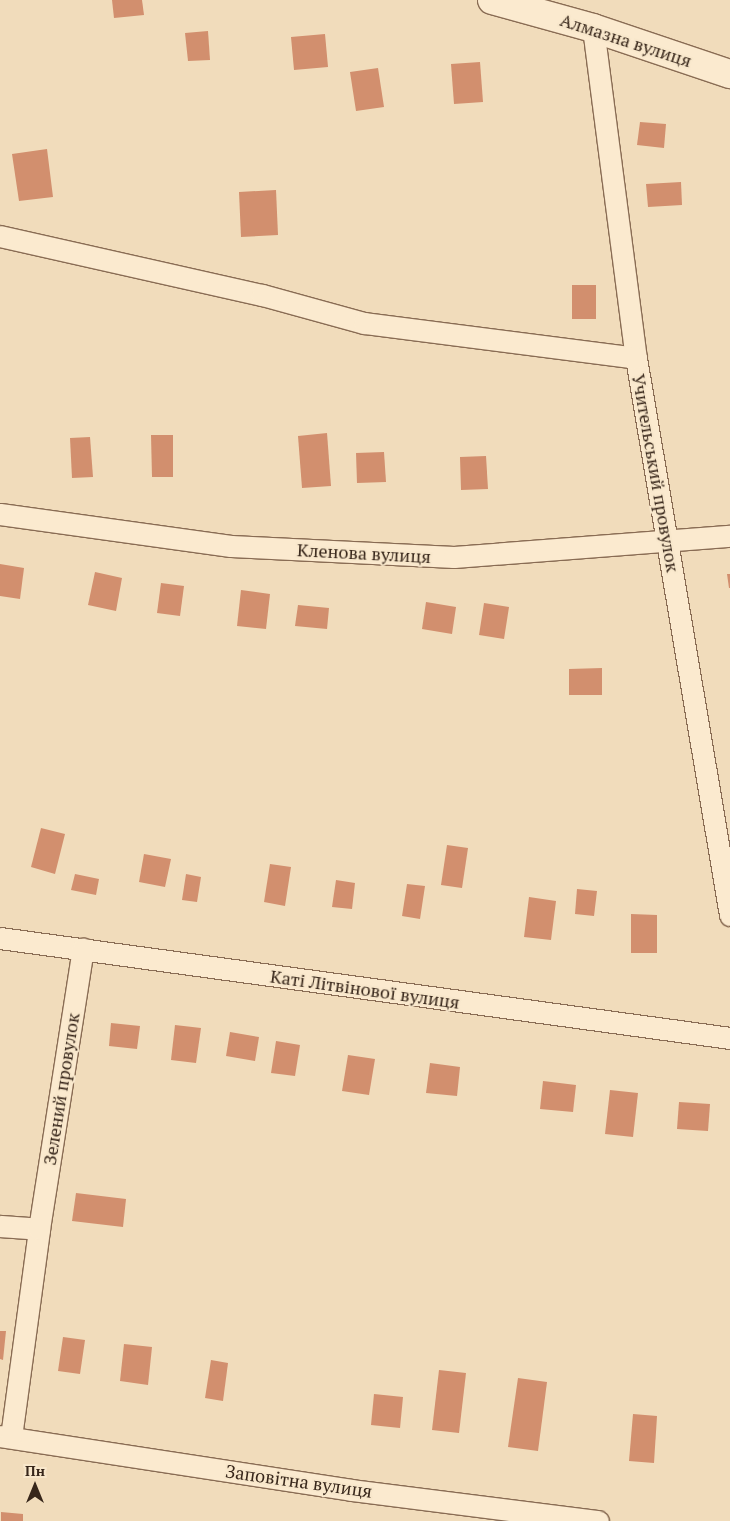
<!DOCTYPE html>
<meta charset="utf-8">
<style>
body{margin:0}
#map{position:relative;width:730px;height:1521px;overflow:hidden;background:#f1dcbb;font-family:"PT Serif",serif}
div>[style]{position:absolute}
.building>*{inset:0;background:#d28f6e}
.roads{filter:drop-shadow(1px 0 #896c54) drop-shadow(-1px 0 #896c54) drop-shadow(0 1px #896c54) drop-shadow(0 -1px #896c54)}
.street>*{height:21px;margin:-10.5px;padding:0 10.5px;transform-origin:10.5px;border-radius:10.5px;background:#fbeacf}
.secondary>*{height:28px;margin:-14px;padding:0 14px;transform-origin:14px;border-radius:14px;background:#fbeacf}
span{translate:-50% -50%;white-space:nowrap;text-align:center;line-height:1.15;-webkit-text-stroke:4px #f8e7cb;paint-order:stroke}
.street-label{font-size:18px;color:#37261a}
.north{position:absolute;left:10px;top:1461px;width:50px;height:50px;-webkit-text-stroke:4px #f8e7cb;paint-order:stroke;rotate:0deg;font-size:14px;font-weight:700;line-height:20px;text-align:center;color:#37261a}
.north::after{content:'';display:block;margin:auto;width:18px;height:22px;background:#37261a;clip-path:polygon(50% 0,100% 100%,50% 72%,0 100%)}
</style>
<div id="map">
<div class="building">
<div style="clip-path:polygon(112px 0,142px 0,144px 15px,114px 18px)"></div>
<div style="clip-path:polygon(208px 31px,210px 60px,188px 61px,185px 33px)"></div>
<div style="clip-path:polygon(325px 34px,328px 67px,294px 70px,291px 37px)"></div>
<div style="clip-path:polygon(480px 62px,483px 102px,454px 104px,451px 64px)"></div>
<div style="clip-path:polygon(378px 68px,384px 107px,356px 111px,350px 72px)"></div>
<div style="clip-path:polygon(640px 122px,666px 124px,664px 148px,637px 145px)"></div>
<div style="clip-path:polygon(47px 149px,53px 197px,19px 201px,12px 154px)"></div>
<div style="clip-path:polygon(681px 182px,682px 205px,648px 207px,646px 184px)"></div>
<div style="clip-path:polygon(276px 190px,278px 235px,241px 237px,239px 192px)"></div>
<div style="clip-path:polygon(572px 285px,596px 285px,596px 319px,572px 319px)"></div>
<div style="clip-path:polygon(327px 433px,331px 486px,302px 488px,298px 436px)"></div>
<div style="clip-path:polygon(151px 435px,173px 435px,173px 477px,152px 477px)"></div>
<div style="clip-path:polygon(90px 437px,93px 477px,72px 478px,70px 438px)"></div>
<div style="clip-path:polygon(384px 452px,386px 482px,357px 483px,356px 453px)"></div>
<div style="clip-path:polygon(486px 456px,488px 489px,461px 490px,460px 457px)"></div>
<div style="clip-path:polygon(0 564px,24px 568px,20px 599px,0 596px)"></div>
<div style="clip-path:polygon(95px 572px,122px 578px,116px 611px,88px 605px)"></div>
<div style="clip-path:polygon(727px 574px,730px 574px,730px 588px,729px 588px)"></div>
<div style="clip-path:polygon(161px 583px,184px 586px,180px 616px,157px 613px)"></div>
<div style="clip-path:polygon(241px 590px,270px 594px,266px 629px,237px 626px)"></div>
<div style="clip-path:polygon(426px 602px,456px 607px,452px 634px,422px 629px)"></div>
<div style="clip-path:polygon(484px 603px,509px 607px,504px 639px,479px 635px)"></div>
<div style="clip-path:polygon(298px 605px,329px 608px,327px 629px,295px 626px)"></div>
<div style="clip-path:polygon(602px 668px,602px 695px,569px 695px,569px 669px)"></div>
<div style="clip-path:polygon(41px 828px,65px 834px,55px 874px,31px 867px)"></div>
<div style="clip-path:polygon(447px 845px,468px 848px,462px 888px,441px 885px)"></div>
<div style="clip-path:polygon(144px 854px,171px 859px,165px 887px,139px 882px)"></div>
<div style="clip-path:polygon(270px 864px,291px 867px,285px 906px,264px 902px)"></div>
<div style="clip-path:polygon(75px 874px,99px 879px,96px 895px,71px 890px)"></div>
<div style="clip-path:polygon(186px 874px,201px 877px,197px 902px,182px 900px)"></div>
<div style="clip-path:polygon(336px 880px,355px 883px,352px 909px,332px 907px)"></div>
<div style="clip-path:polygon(407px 884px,425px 886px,420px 919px,402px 916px)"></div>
<div style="clip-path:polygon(577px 889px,597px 891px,594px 916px,575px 914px)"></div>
<div style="clip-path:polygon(529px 897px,556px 901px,551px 940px,524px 937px)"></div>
<div style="clip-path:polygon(631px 914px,657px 915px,657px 953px,631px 953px)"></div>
<div style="clip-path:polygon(111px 1023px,140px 1026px,137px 1049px,109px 1046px)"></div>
<div style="clip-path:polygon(175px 1025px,201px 1028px,196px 1063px,171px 1060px)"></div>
<div style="clip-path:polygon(230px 1032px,259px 1037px,255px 1061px,226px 1056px)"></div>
<div style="clip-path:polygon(276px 1041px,300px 1045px,295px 1076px,271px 1073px)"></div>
<div style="clip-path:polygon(348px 1055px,375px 1059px,369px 1095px,342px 1091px)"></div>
<div style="clip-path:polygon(430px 1063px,460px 1067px,457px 1096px,426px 1093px)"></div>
<div style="clip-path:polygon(543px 1081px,576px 1085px,573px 1112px,540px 1109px)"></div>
<div style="clip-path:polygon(610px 1090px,638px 1093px,633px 1137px,605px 1134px)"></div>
<div style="clip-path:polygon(679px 1102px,710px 1104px,708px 1131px,677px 1129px)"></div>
<div style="clip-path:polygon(76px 1193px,126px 1199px,123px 1227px,72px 1221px)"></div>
<div style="clip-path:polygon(0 1331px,6px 1331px,3px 1360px,0 1359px)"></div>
<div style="clip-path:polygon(63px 1337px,85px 1340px,80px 1374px,58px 1371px)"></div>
<div style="clip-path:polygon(124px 1344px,152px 1347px,148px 1385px,120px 1381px)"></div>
<div style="clip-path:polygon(211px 1360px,228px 1363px,223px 1401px,205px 1398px)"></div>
<div style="clip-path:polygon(439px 1370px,466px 1373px,459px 1433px,432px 1430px)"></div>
<div style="clip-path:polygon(518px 1378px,547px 1382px,538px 1451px,508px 1447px)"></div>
<div style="clip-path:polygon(374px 1394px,403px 1397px,400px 1428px,371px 1425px)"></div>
<div style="clip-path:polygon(633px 1414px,657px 1416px,654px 1463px,629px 1461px)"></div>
<div style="clip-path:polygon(1px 1512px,23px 1514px,23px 1521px,1px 1521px)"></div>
</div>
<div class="roads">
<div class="street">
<div style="left:593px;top:28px;width:333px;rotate:82.6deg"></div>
<div style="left:636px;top:358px;width:565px;rotate:80.42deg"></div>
<div style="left:0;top:236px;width:269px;rotate:12.7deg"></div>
<div style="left:262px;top:295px;width:106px;rotate:15.4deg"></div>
<div style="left:364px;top:323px;width:274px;rotate:7.3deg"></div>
<div style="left:0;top:514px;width:233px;rotate:7.9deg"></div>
<div style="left:231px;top:546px;width:223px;rotate:2.8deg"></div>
<div style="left:454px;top:557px;width:277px;rotate:-4.4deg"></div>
<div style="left:0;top:938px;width:737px;rotate:7.8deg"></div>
<div style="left:0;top:1226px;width:39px;rotate:4deg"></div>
<div style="left:0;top:1436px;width:355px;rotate:8.7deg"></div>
<div style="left:351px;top:1490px;width:249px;rotate:7.2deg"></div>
<div style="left:11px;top:1437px;width:210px;rotate:-82.3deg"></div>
<div style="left:39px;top:1229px;width:284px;rotate:-81.1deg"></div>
</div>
<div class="secondary">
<div style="left:492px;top:0;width:105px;rotate:15.5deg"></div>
<div style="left:593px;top:28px;width:145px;rotate:18.6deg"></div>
</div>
</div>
<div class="street-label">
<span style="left:626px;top:40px;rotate:18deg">Алмазна вулиця</span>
<span style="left:656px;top:473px;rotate:80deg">Учительський провулок</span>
<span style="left:364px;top:553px;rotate:3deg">Кленова вулиця</span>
<span style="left:365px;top:989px;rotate:8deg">Каті Літвінової вулиця</span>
<span style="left:61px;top:1089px;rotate:-81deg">Зелений провулок</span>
<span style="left:299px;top:1481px;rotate:8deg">Заповітна вулиця</span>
</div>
<div class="north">Пн</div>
</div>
